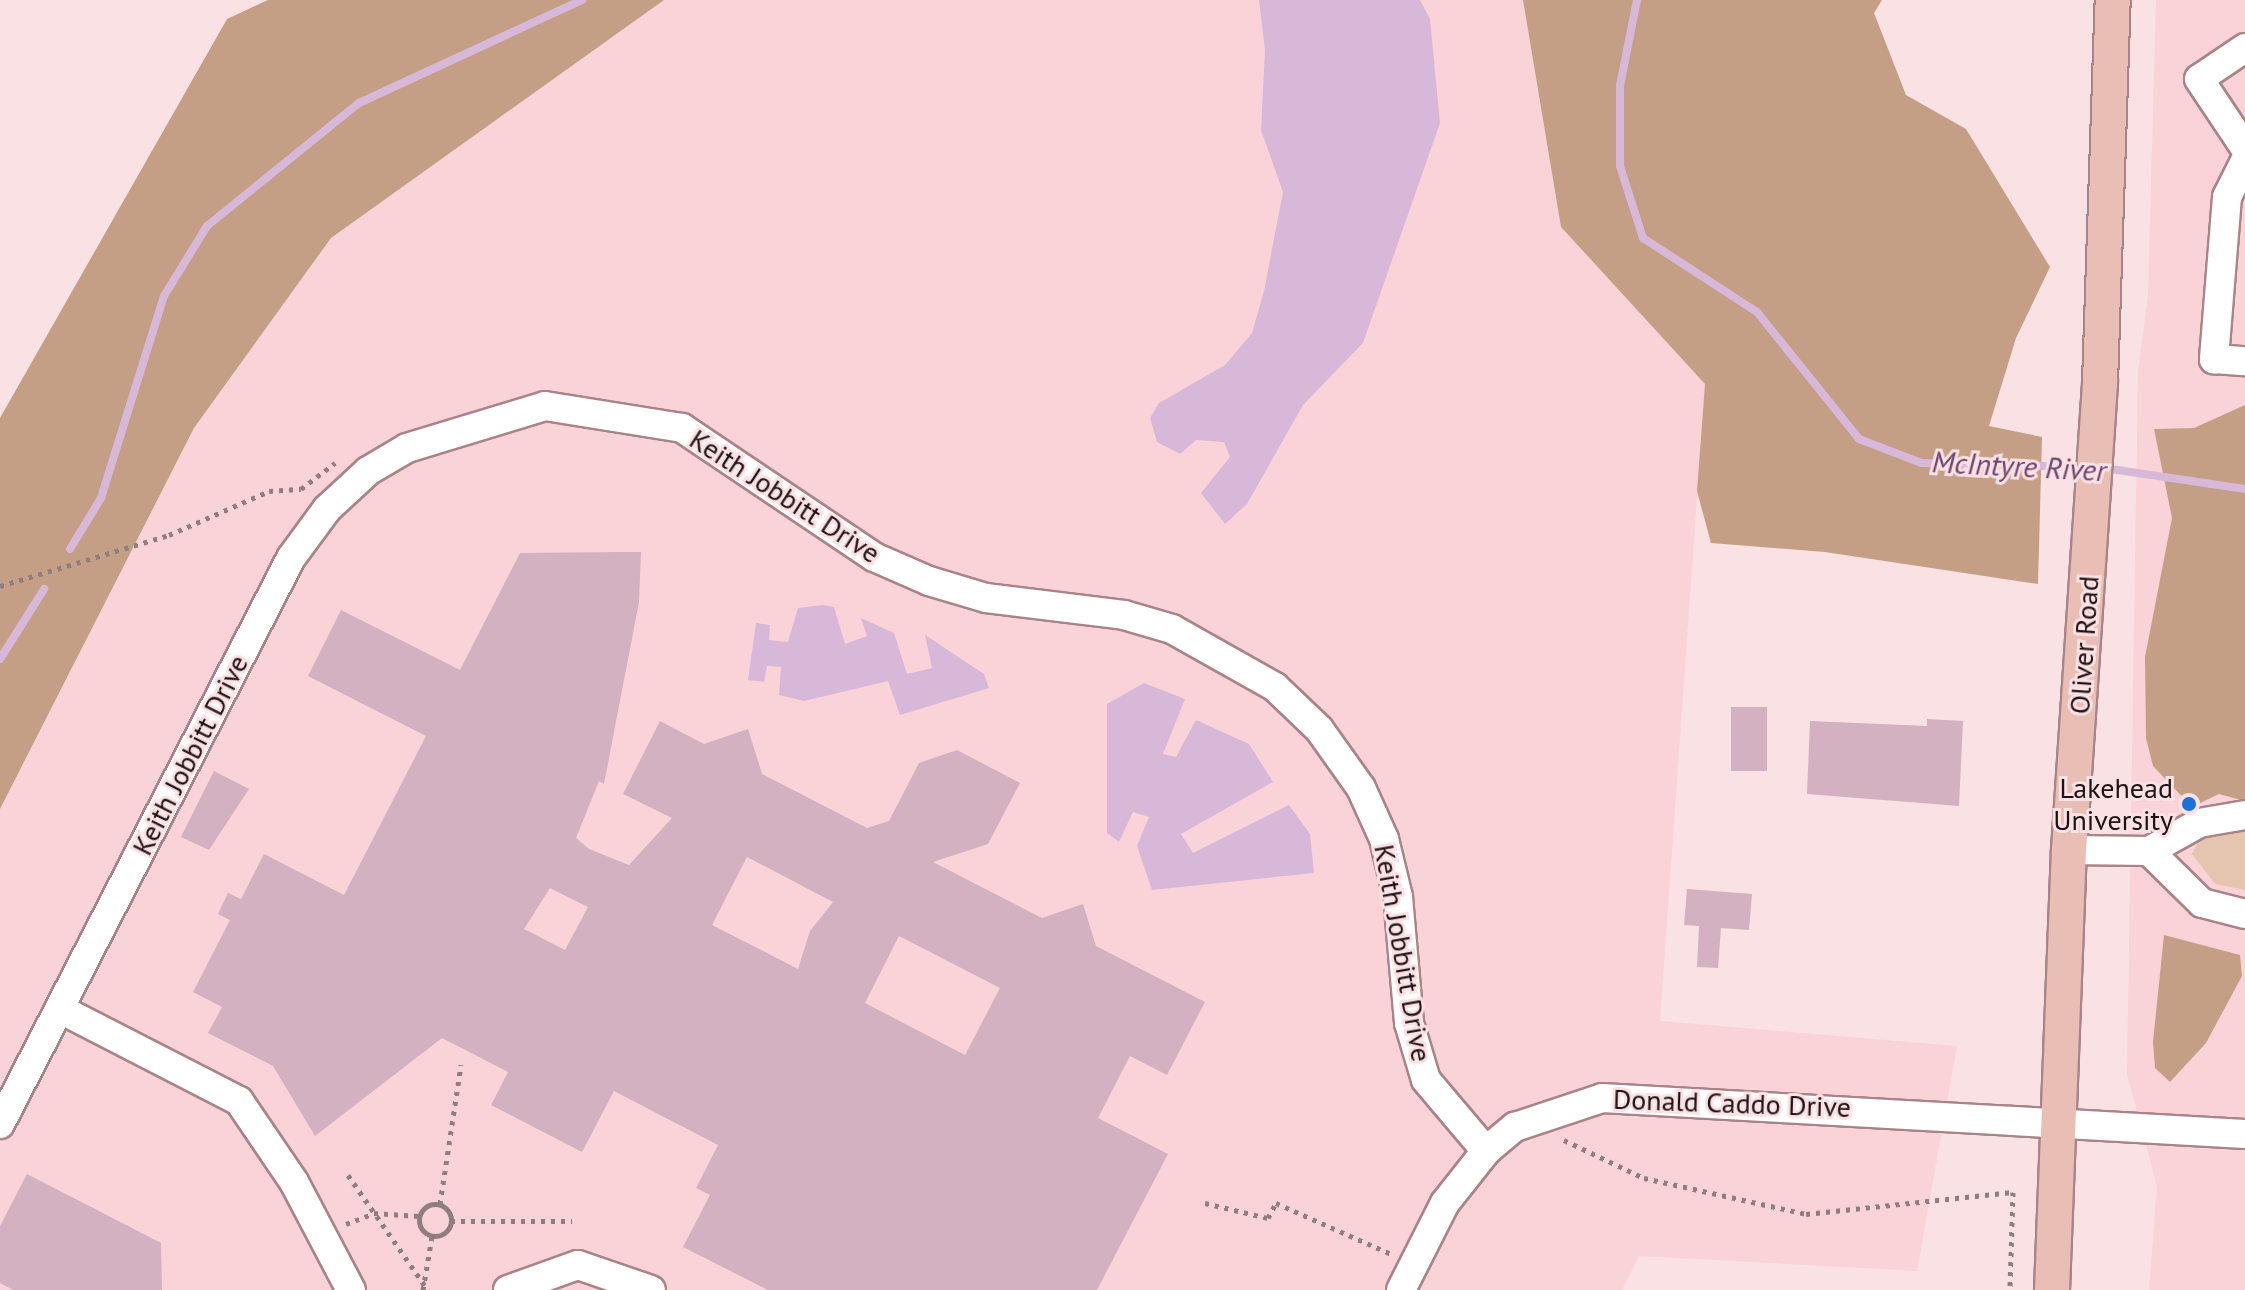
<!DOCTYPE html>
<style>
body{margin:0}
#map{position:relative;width:2245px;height:1290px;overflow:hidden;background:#fae1e4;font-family:"PT Sans",sans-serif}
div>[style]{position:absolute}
.built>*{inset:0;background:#f9d3d7}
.green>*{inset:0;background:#e5c5af}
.forest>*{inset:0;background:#c49f85}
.water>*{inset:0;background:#d8b8d9}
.stream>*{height:8px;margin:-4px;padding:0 4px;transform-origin:4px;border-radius:4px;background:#d8b8d9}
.building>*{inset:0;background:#d3b1c1}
.path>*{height:5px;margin-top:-2.5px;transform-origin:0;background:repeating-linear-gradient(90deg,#907d7f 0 4px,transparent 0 10px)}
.path>.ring{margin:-2.5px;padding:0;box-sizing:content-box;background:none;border:5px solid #907d7f;border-radius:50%}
.roads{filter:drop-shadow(2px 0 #a88488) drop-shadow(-2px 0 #a88488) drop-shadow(0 2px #a88488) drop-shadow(0 -2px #a88488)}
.minor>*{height:28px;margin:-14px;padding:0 14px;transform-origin:14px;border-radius:14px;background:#fff}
.major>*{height:34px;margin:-17px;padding:0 17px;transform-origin:17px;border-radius:17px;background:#e8beb5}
.dots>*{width:22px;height:22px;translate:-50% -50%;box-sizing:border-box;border:4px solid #fae1e4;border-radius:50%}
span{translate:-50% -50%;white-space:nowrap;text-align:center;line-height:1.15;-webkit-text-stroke:6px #fae1e4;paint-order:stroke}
.street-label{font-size:28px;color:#1e1113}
.poi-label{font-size:28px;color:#1e1113}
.right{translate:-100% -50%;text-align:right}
.water-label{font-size:30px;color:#6d436f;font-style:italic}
</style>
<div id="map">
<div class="built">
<div style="clip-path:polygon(664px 0,1523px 0,1561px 227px,1705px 384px,1660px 1021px,1957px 1046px,1917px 1271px,1639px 1256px,1622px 1290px,0 1290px,0 809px,194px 428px,331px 238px)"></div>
<div style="clip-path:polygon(2156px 0,2245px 0,2245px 1290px,2149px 1290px,2157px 1186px,2127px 1074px,2138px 372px,2148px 296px)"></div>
</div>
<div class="green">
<div style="clip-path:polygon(2229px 828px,2245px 829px,2245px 890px,2215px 884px,2192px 854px,2200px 838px)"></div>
</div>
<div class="forest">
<div style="clip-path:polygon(268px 0,664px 0,331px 238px,194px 428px,0 809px,0 418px,227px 19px)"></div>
<div style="clip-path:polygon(1523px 0,1882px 0,1874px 13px,1906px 95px,1966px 129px,2050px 267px,2016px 338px,1989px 426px,2042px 437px,2038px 584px,1825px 552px,1711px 543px,1697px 491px,1705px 384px,1561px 227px)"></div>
<div style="clip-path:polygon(2245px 405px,2245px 801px,2219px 794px,2192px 807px,2153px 766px,2146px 738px,2145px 657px,2172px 518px,2154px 429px,2194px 428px)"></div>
<div style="clip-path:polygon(2164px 935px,2240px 955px,2242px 976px,2206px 1043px,2170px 1082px,2155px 1068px,2153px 1042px)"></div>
</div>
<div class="water">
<div style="clip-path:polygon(1259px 0,1420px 0,1430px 19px,1440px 123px,1363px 343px,1303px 405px,1247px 504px,1225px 524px,1201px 493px,1230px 457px,1224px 442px,1196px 440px,1180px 454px,1157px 442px,1150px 418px,1159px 403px,1225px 365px,1252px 333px,1264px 291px,1283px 192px,1261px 130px,1265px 50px)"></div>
<div style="clip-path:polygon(823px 605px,834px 607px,845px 644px,867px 636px,861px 618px,894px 633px,907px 674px,932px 668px,925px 635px,984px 674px,989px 688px,900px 715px,888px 681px,804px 701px,779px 695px,781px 667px,767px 666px,764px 682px,748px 680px,756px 623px,770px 625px,769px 640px,788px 642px,798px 608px)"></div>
<div style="clip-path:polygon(1144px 683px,1185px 699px,1163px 754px,1176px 757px,1196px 720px,1249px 744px,1273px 782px,1181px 834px,1193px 853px,1289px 805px,1310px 834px,1314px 873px,1152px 890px,1137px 846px,1149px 817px,1133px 812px,1119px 842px,1107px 833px,1107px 704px)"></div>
</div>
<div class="stream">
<div style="left:1637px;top:0;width:88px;rotate:101.2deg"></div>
<div style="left:1620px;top:86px;width:80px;rotate:90deg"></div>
<div style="left:1620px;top:166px;width:76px;rotate:72.3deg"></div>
<div style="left:1643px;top:238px;width:136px;rotate:33deg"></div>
<div style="left:1757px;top:312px;width:163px;rotate:51.2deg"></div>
<div style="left:1859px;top:439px;width:67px;rotate:20.9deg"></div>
<div style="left:1922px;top:463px;width:164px;rotate:1.4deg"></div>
<div style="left:2104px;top:468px;width:143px;rotate:8.5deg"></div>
<div style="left:70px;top:549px;width:60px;rotate:-58.7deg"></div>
<div style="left:101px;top:498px;width:212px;rotate:-72.7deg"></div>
<div style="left:164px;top:296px;width:82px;rotate:-58.4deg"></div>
<div style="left:207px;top:226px;width:196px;rotate:-39deg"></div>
<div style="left:359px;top:103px;width:246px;rotate:-24.8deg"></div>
<div style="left:0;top:659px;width:83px;rotate:-57.8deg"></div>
</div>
<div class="building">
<div style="clip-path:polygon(evenodd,619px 552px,641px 552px,639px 602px,604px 784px,599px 781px,576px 838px,589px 849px,629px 865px,672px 818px,623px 794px,660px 721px,704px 744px,748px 729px,762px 774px,867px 828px,889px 821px,919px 763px,957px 750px,1020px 783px,988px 844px,933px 862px,1042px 918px,1083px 904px,1096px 946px,1205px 1002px,1167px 1075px,1130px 1056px,1098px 1118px,1168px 1154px,1097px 1290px,768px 1290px,683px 1247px,710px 1195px,696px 1188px,718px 1145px,614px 1091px,582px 1152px,491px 1105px,508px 1072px,442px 1038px,315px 1136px,273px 1066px,208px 1033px,222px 1007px,193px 992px,230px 920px,218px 914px,228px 893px,241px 899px,264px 854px,344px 895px,426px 736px,308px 676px,341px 610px,460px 670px,520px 553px,619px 552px,747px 857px,833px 902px,810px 931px,798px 969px,712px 925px,747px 857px,619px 552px,550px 888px,588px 907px,565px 950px,524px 929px,550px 888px,619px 552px,899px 936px,1000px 988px,965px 1055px,865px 1003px,899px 936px)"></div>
<div style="clip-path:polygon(1731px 707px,1767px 707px,1767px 771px,1731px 771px)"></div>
<div style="clip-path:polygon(1927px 719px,1963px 721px,1959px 806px,1807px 794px,1810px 721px,1927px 726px)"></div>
<div style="clip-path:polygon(214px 771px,249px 789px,209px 850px,181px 837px)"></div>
<div style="clip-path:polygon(1687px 889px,1752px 894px,1749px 930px,1721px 928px,1718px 968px,1697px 967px,1699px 926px,1684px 925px)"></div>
<div style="clip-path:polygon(27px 1174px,161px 1243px,162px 1290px,13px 1290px,0 1283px,0 1226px)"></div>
</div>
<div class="path">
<div style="left:0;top:586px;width:177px;rotate:-16.8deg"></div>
<div style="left:169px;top:535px;width:109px;rotate:-23.7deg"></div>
<div style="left:269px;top:491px;width:32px;rotate:-4deg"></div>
<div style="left:301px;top:489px;width:43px;rotate:-37.4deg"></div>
<div style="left:1564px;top:1140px;width:89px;rotate:25.4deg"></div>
<div style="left:1644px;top:1178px;width:166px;rotate:12.5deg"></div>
<div style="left:1806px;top:1214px;width:208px;rotate:-6.1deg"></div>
<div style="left:2013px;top:1192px;width:98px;rotate:91.8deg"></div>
<div style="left:348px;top:1175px;width:140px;rotate:55.2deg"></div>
<div style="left:1205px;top:1203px;width:65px;rotate:13.4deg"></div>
<div style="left:1268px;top:1218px;width:17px;rotate:-62deg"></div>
<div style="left:1276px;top:1203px;width:126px;rotate:23.9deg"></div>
<div class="ring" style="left:419px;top:1204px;width:27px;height:27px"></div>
<div style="left:440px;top:1204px;width:141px;rotate:-81.4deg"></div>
<div style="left:451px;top:1221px;width:121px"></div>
<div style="left:346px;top:1224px;width:30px;rotate:-21deg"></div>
<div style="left:374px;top:1213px;width:45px;rotate:3.8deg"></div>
<div style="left:423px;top:1290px;width:55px;rotate:-80.5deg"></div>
</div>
<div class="roads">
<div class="minor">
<div style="left:2245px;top:48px;width:55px;rotate:146deg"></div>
<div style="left:2199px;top:79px;width:83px;rotate:56.3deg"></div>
<div style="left:2245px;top:161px;width:40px;rotate:116.6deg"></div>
<div style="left:2227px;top:197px;width:163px;rotate:94.6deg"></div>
<div style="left:2214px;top:359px;width:31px;rotate:4deg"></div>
<div style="left:2069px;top:850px;width:80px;rotate:0.7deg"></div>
<div style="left:2149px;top:851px;width:57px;rotate:-29.2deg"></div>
<div style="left:2199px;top:823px;width:47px;rotate:-9.9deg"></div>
<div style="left:2149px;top:851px;width:74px;rotate:44.5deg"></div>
<div style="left:2202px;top:903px;width:44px;rotate:14.3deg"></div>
<div style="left:60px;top:1009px;width:201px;rotate:27.2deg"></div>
<div style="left:239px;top:1101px;width:98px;rotate:55.8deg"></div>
<div style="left:294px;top:1182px;width:122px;rotate:62.2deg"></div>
<div style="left:0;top:1124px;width:636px;rotate:-62.79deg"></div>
<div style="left:291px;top:558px;width:61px;rotate:-53.7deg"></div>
<div style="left:327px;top:509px;width:56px;rotate:-42.8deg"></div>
<div style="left:368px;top:471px;width:45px;rotate:-30.5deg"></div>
<div style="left:407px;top:448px;width:144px;rotate:-16.9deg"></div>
<div style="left:545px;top:406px;width:139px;rotate:9.1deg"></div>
<div style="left:682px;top:428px;width:231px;rotate:33.9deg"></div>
<div style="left:874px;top:557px;width:60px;rotate:23.6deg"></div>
<div style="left:929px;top:581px;width:59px;rotate:16.6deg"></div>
<div style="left:986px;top:598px;width:139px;rotate:7deg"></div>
<div style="left:1124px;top:615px;width:50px;rotate:16.3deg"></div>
<div style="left:1172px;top:629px;width:118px;rotate:29.4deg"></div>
<div style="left:1275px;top:687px;width:61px;rotate:43.7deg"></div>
<div style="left:1319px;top:729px;width:72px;rotate:54.6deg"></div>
<div style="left:1361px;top:788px;width:56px;rotate:65.7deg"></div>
<div style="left:1384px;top:839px;width:60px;rotate:76.4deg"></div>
<div style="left:1398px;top:897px;width:126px;rotate:85deg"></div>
<div style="left:1409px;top:1023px;width:59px;rotate:73.4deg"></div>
<div style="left:1426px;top:1080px;width:93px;rotate:49.8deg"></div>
<div style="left:508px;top:1290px;width:74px;rotate:-19.7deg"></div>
<div style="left:578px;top:1265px;width:77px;rotate:18.9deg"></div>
<div style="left:1401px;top:1290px;width:97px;rotate:-63.2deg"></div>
<div style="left:1445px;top:1203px;width:66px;rotate:-51.7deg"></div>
<div style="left:1486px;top:1151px;width:38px;rotate:-40deg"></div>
<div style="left:1515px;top:1127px;width:92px;rotate:-18.4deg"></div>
<div style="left:1602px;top:1098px;width:644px;rotate:3.2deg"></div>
</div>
<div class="major">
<div style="left:2052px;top:1290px;width:440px;rotate:-87.8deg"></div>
<div style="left:2069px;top:850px;width:468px;rotate:-86.2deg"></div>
<div style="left:2100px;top:383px;width:383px;rotate:-88.1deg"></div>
</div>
</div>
<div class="dots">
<div style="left:2189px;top:804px;background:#1b70da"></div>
</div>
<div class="street-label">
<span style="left:785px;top:496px;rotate:33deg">Keith Jobbitt Drive</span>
<span style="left:2084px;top:645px;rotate:-86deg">Oliver Road</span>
<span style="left:190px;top:755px;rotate:-63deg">Keith Jobbitt Drive</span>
<span style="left:1403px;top:953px;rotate:80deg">Keith Jobbitt Drive</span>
<span style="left:1732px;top:1103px;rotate:2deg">Donald Caddo Drive</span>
</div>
<div class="poi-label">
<span class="right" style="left:2173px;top:804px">Lakehead<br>University</span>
</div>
<div class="water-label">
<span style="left:2019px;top:466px;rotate:3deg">McIntyre River</span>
</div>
</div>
